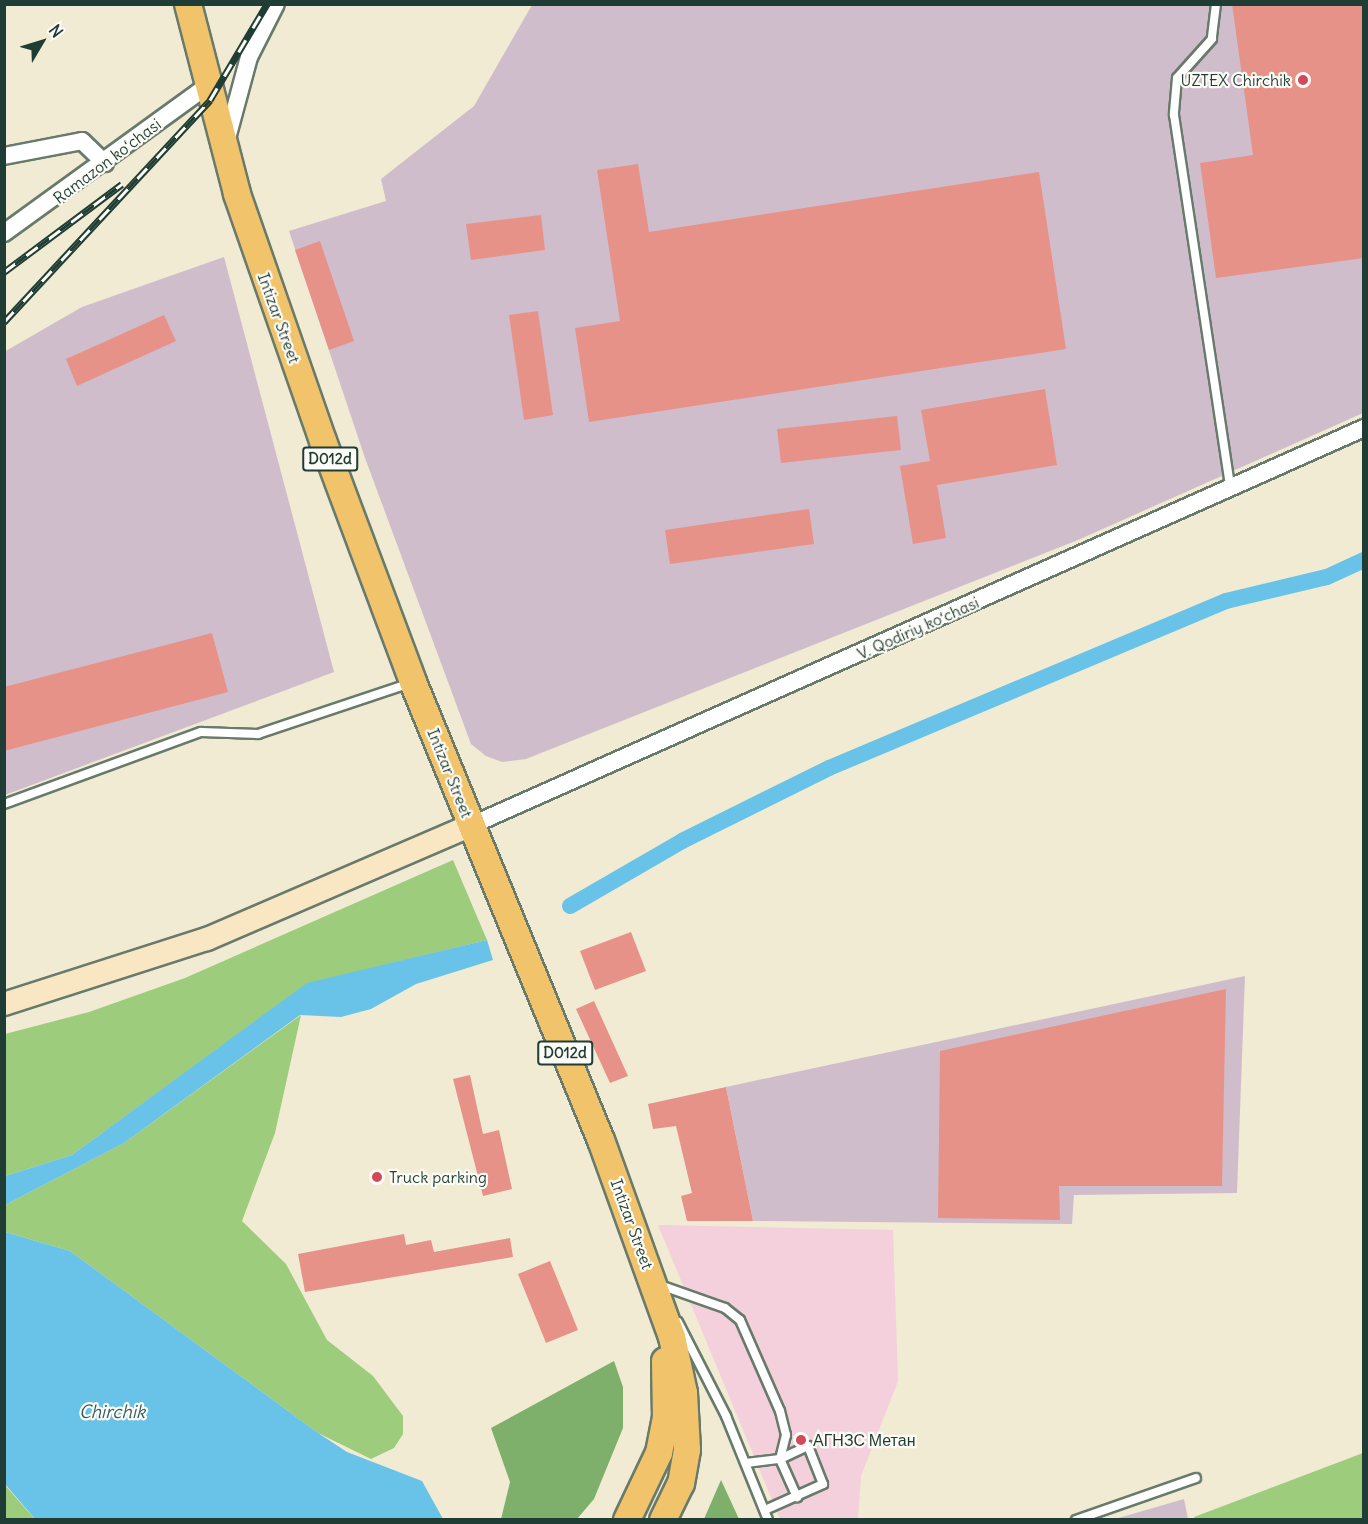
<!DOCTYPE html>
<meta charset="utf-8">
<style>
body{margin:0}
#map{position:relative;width:1368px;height:1524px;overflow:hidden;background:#f0ebd2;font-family:Delius,sans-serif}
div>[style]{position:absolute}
.built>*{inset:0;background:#f4cfdc}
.industrial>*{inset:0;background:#d0bdcc}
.green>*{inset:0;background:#9dcd7c}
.forest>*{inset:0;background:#7eb06c}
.water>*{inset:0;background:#69c2e7}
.canal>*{height:16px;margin:-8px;padding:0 8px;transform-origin:8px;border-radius:8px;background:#69c2e7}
.building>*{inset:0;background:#e79288}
.roads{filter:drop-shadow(2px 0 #687a6b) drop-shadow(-2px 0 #687a6b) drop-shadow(0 2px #687a6b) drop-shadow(0 -2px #687a6b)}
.lane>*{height:8px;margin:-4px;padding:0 4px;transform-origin:4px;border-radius:4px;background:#fff}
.street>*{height:16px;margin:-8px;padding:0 8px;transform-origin:8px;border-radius:8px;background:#fff}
.secondary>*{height:22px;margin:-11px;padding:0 11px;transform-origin:11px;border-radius:11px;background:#f9e7c3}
.primary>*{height:26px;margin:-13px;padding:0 13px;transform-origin:13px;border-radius:13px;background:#f1c36a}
.rail>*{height:7px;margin-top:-3.5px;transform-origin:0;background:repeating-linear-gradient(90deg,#fdfcf7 0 14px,#1f3d34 0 28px);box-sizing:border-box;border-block:2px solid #1f3d34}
.dots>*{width:16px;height:16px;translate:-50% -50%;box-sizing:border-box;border:3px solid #fdfcf7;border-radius:50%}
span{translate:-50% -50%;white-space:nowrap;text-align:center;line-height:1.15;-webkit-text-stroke:4.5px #fdfcf7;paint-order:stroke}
.shield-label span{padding:2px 4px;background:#fdfcf7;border:2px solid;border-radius:4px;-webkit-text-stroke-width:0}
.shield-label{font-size:15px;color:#1f3d34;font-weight:700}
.poi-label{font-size:16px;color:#1f3d34}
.right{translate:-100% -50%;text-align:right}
.left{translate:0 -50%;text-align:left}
.street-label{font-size:16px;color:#1f3d34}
.water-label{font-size:18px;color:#325e61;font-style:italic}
.frame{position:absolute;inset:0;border:6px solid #1f3d34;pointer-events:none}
.north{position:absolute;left:12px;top:12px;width:60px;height:60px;-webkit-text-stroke:4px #fdfcf7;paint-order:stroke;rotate:52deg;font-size:16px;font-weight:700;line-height:24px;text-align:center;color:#1f3d34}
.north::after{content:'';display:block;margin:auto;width:21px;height:27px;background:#1f3d34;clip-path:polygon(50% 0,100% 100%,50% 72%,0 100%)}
</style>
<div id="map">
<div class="built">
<div style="clip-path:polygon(658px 1225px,893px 1230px,898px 1381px,861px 1476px,858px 1519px,780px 1519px)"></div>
</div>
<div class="industrial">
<div style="clip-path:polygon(532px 5px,1363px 5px,1363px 413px,1078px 540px,526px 759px,502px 762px,486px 756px,471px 744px,365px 458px,289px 231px,386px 201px,381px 179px,474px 106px)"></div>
<div style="clip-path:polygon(224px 257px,334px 672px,5px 795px,4px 352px,82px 307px)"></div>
<div style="clip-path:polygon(1245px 976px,1237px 1193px,1074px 1195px,1072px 1224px,753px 1221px,726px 1087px)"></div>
<div style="clip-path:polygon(1184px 1499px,1188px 1519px,1115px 1519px)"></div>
</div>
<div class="green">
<div style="clip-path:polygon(453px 860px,487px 940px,307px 984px,72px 1155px,5px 1176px,5px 1034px,89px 1012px,185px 978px)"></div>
<div style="clip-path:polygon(301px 1015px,275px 1133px,242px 1221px,286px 1264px,327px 1340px,373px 1376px,403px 1416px,403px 1434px,394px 1448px,371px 1459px,318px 1433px,70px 1251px,5px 1232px,5px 1205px,124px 1143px)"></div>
<div style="clip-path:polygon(1363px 1453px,1363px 1519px,1195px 1519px,1194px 1517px)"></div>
<div style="clip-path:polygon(4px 1484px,32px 1516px,35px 1519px,5px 1519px)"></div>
</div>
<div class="forest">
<div style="clip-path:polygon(614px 1361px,623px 1387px,623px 1428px,594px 1499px,577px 1519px,501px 1519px,510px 1482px,491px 1428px)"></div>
<div style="clip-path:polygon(721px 1480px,739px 1519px,704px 1519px)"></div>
</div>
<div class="water">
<div style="clip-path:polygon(487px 940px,493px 960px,416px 984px,371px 1009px,341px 1017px,300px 1015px,124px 1143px,5px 1205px,5px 1176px,72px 1155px,307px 983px)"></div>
<div style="clip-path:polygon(5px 1232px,70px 1251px,318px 1433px,347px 1452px,422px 1481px,443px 1519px,35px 1519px,5px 1484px)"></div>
</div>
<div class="canal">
<div style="left:570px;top:906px;width:129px;rotate:-30.1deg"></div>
<div style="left:682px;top:841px;width:164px;rotate:-26.4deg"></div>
<div style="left:829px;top:768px;width:431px;rotate:-22.8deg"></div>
<div style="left:1226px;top:601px;width:104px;rotate:-13.4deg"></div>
<div style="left:1327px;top:577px;width:41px;rotate:-24.7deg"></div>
</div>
<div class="building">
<div style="clip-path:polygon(1232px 4px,1364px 4px,1364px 258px,1216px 278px,1200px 163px,1253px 155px)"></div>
<div style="clip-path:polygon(638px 164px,649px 232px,1039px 172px,1066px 349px,589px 422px,575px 328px,620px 321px,597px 170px)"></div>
<div style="clip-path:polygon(541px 215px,545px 250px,471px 260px,466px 224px)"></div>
<div style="clip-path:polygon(320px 241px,354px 341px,329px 350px,295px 250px)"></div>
<div style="clip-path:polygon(538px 311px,553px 415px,524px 420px,509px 315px)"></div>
<div style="clip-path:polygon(164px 315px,176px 341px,77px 386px,66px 359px)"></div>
<div style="clip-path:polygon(1045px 389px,1057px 465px,937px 485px,946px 538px,913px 544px,900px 466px,930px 461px,921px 410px)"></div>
<div style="clip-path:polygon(897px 416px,901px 450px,781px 463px,777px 429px)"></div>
<div style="clip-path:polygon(809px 509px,814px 544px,670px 564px,665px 530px)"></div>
<div style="clip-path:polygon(212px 633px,228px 692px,4px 751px,4px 687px)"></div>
<div style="clip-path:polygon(631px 932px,646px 971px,595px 990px,580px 951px)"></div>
<div style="clip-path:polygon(1226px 989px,1222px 1186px,1059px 1186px,1060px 1220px,938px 1218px,940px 1051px)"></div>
<div style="clip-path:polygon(594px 1001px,628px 1076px,610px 1083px,576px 1009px)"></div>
<div style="clip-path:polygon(470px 1075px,483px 1134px,499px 1130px,512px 1189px,483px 1196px,453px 1079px)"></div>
<div style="clip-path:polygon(726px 1087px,753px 1221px,687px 1221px,681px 1196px,692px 1193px,676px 1126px,653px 1129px,648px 1104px)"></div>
<div style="clip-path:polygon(404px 1234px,406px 1245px,431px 1240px,434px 1252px,510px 1238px,513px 1257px,305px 1292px,298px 1254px)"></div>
<div style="clip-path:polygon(550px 1261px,578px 1330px,546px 1343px,518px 1274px)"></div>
</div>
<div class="roads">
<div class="lane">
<div style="left:1216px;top:4px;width:35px;rotate:97deg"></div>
<div style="left:1212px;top:39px;width:52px;rotate:131.9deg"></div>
<div style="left:1177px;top:78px;width:37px;rotate:95deg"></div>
<div style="left:1174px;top:115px;width:375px;rotate:81.4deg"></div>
<div style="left:4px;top:804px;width:210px;rotate:-20.1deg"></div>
<div style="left:201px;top:732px;width:57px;rotate:2deg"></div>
<div style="left:258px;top:734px;width:160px;rotate:-18.5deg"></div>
<div style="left:657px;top:1284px;width:72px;rotate:19.4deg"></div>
<div style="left:725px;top:1308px;width:19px;rotate:39deg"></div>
<div style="left:740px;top:1320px;width:99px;rotate:66.3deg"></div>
<div style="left:780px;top:1411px;width:25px;rotate:76deg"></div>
<div style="left:786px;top:1435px;width:25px;rotate:104deg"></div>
<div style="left:780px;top:1459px;width:42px;rotate:65.9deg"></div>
<div style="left:678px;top:1322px;width:106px;rotate:62.9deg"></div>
<div style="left:726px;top:1416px;width:112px;rotate:68deg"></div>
<div style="left:746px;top:1463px;width:34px;rotate:-7deg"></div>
<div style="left:780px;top:1459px;width:31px;rotate:-25deg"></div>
<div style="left:808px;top:1446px;width:41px;rotate:68.5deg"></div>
<div style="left:823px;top:1484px;width:64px;rotate:155.9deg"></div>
<div style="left:1076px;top:1520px;width:127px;rotate:-19.3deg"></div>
</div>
<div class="street">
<div style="left:225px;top:146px;width:92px;rotate:-74.9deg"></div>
<div style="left:249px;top:57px;width:59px;rotate:-63deg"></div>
<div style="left:4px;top:156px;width:79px;rotate:-10.9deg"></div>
<div style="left:82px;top:141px;width:32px;rotate:44deg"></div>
<div style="left:4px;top:233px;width:251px;rotate:-35.9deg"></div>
<div style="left:472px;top:825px;width:976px;rotate:-23.99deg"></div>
</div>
<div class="secondary">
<div style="left:4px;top:1004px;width:213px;rotate:-17.8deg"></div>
<div style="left:207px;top:939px;width:288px;rotate:-23.3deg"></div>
</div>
<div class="primary">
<div style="left:188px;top:4px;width:196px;rotate:75.5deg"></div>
<div style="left:237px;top:194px;width:262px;rotate:70.8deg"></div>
<div style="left:323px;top:441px;width:257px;rotate:69.5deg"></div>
<div style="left:413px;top:682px;width:495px;rotate:67.7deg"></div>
<div style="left:601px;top:1140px;width:209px;rotate:70.2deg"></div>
<div style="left:672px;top:1337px;width:57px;rotate:77.9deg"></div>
<div style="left:684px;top:1393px;width:57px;rotate:87deg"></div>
<div style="left:687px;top:1450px;width:34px;rotate:100deg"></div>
<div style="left:681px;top:1483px;width:41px;rotate:115.9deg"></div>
<div style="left:627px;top:1520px;width:74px;rotate:-64.5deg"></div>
<div style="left:659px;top:1453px;width:36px;rotate:-79deg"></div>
<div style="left:666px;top:1418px;width:57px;rotate:-91deg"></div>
</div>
</div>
<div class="rail">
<div style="left:4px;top:272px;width:147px;rotate:-36.7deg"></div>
<div style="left:4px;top:322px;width:303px;rotate:-47.1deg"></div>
<div style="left:210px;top:100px;width:112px;rotate:-59.3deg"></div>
</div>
<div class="dots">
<div style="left:1303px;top:80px;background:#d1495b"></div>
<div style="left:377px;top:1177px;background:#d1495b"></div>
<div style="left:801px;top:1440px;background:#d1495b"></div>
</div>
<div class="shield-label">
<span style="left:330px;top:459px">D012d</span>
<span style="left:565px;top:1053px">D012d</span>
</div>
<div class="poi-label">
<span class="right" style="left:1291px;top:80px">UZTEX Chirchik</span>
<span class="left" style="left:389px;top:1177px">Truck parking</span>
<span class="left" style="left:813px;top:1440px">АГНЗС Метан</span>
</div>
<div class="street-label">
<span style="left:107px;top:161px;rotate:-37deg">Ramazon ko‘chasi</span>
<span style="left:279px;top:318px;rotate:70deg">Intizar Street</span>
<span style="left:918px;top:628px;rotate:-24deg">V. Qodiriy ko‘chasi</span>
<span style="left:450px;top:773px;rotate:68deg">Intizar Street</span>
<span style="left:632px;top:1224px;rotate:70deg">Intizar Street</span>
</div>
<div class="water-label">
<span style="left:112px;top:1412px">Chirchik</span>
</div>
<div class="frame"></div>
<div class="north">N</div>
</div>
